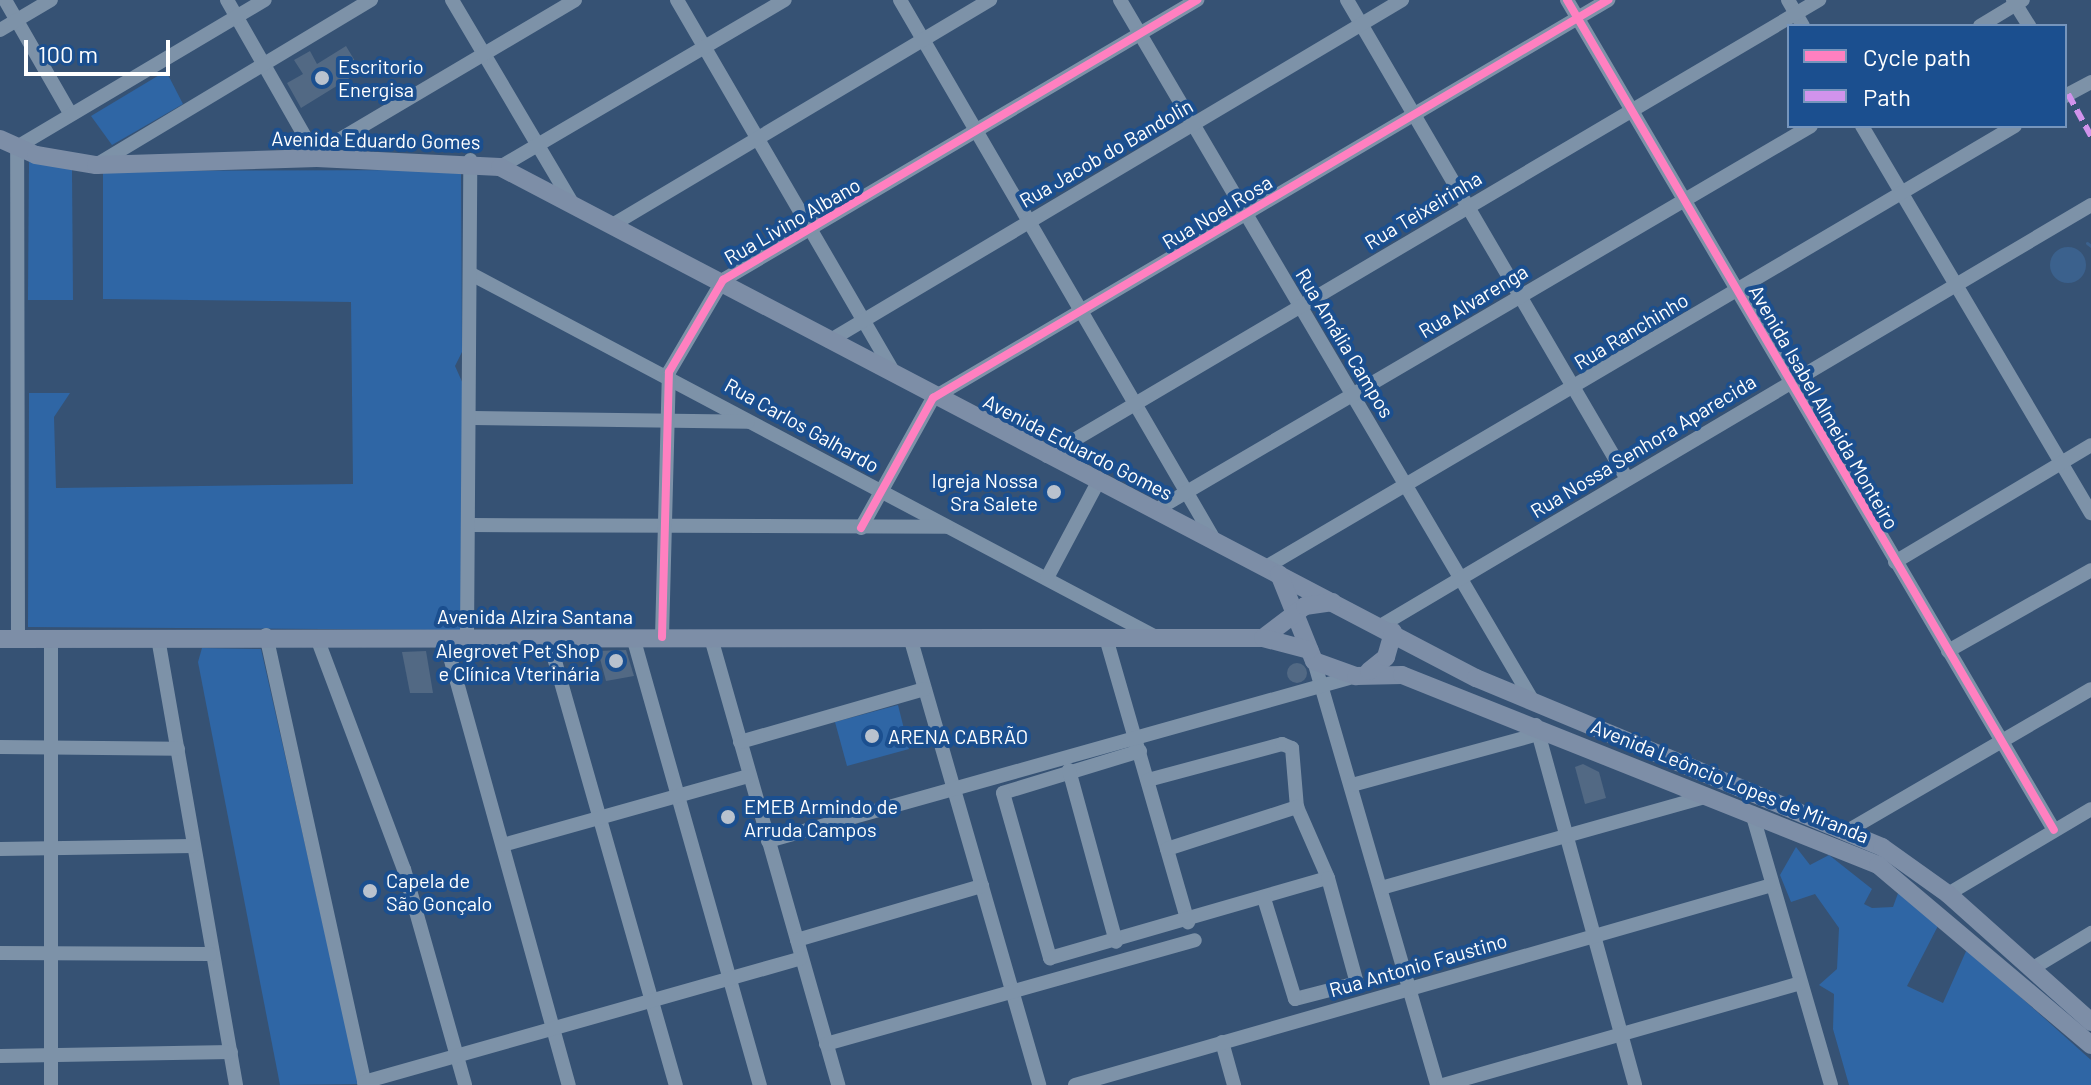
<!DOCTYPE html>
<meta charset="utf-8">
<style>
body{margin:0}
#map{position:relative;width:2091px;height:1085px;overflow:hidden;background:#365274;font-family:Barlow,sans-serif}
div>[style]{position:absolute}
.green>*{inset:0;background:#2f66a5}
.water>*{inset:0;background:#3b618d}
.round{border-radius:50%}
.stream>*{height:3px;margin:-1.5px;padding:0 1.5px;transform-origin:1.5px;border-radius:1.5px;background:#3b618d}
.building>*{inset:0;background:#526984}
.minor>*{height:14px;margin:-7px;padding:0 7px;transform-origin:7px;border-radius:7px;background:#7d92a8}
.major>*{height:18px;margin:-9px;padding:0 9px;transform-origin:9px;border-radius:9px;background:#7d8ea7}
.quiet>*{height:6px;margin-top:-3px;transform-origin:0;background:repeating-linear-gradient(90deg,#d193ec 0 12px,transparent 0 18px)}
.cycleway>*{height:8px;margin:-4px;padding:0 4px;transform-origin:4px;border-radius:4px;background:#ff80c0}
.dots>*{width:22px;height:22px;translate:-50% -50%;box-sizing:border-box;border:4px solid #1b4f8f;border-radius:50%}
span{translate:-50% -50%;white-space:nowrap;text-align:center;line-height:1.15;-webkit-text-stroke:8px #1b4f8f;paint-order:stroke}
.poi-label{font-size:20px;color:#fff}
.left{translate:0 -50%;text-align:left}
.right{translate:-100% -50%;text-align:right}
.street-label{font-size:20px;color:#fff}
.legend{position:absolute;left:1787px;top:24px;width:280px;height:104px;box-sizing:border-box;background:#1b4f8f;border:2px solid #7695bc;margin:0;padding:10px 14px;list-style:none;font-size:24px;color:#fff}
.legend li{display:flex;align-items:center;gap:16px;height:40px}
.legend b{width:40px;border:2px solid #7695bc}
.scale{position:absolute;left:24px;top:40px;width:146px;height:36px;box-sizing:border-box;border:4px solid #fff;border-top:0;padding-left:10px;font-size:24px;line-height:28px;white-space:nowrap;color:#fff;-webkit-text-stroke:6px #1b4f8f;paint-order:stroke}
</style>
<div id="map">
<div class="green">
<div style="clip-path:polygon(166px 71px,183px 104px,112px 145px,91px 116px)"></div>
<div style="clip-path:polygon(29px 160px,72px 170px,73px 300px,28px 300px)"></div>
<div style="clip-path:polygon(461px 170px,462px 352px,455px 366px,464px 386px,461px 630px,28px 627px,29px 393px,70px 393px,54px 417px,56px 488px,353px 484px,351px 302px,103px 299px,103px 171px)"></div>
<div style="clip-path:polygon(202px 648px,261px 649px,359px 1084px,280px 1085px,198px 662px)"></div>
<div style="clip-path:polygon(898px 705px,909px 749px,847px 766px,835px 722px)"></div>
<div style="clip-path:polygon(1796px 847px,1810px 865px,1829px 855px,1872px 889px,1864px 904px,1872px 908px,1893px 907px,1901px 885px,1940px 922px,1907px 986px,1943px 1003px,1967px 949px,2091px 1060px,2091px 1085px,1849px 1085px,1833px 1029px,1834px 994px,1819px 985px,1837px 969px,1839px 928px,1815px 894px,1791px 902px,1780px 875px)"></div>
</div>
<div class="water">
<div class="round" style="left:2050px;top:247px;width:36px;height:36px"></div>
</div>
<div class="stream">
<div style="left:2087px;top:243px;width:5px;rotate:37deg"></div>
</div>
<div class="building">
<div style="clip-path:polygon(346px 46px,361px 71px,301px 108px,287px 83px,303px 74px,294px 60px,310px 51px,317px 64px)"></div>
<div style="clip-path:polygon(626px 650px,634px 676px,606px 681px,598px 651px)"></div>
<div style="clip-path:polygon(426px 651px,433px 693px,410px 693px,402px 652px)"></div>
<div class="round" style="left:1287px;top:663px;width:20px;height:20px"></div>
<div style="clip-path:polygon(1583px 764px,1599px 772px,1606px 798px,1585px 804px,1575px 767px)"></div>
</div>
<div class="minor">
<div style="left:5px;top:0;width:130px;rotate:60.1deg"></div>
<div style="left:227px;top:0;width:182px;rotate:60.3deg"></div>
<div style="left:452px;top:0;width:236px;rotate:59.4deg"></div>
<div style="left:677px;top:0;width:433px;rotate:59.8deg"></div>
<div style="left:900px;top:0;width:626px;rotate:59.79deg"></div>
<div style="left:1120px;top:0;width:816px;rotate:59.51deg"></div>
<div style="left:1347px;top:0;width:555px;rotate:59.69deg"></div>
<div style="left:1567px;top:0;width:962px;rotate:59.6deg"></div>
<div style="left:1788px;top:0;width:30px;rotate:60deg"></div>
<div style="left:2013px;top:0;width:31px;rotate:58deg"></div>
<div style="left:1980px;top:26px;width:50px;rotate:-31.2deg"></div>
<div style="left:0;top:30px;width:59px;rotate:-30.5deg"></div>
<div style="left:2065px;top:96px;width:30px;rotate:-28deg"></div>
<div style="left:1862px;top:126px;width:450px;rotate:59.4deg"></div>
<div style="left:315px;top:154px;width:302px;rotate:-30.6deg"></div>
<div style="left:96px;top:165px;width:321px;rotate:-31deg"></div>
<div style="left:500px;top:167px;width:330px;rotate:-30.4deg"></div>
<div style="left:614px;top:224px;width:438px;rotate:-30.8deg"></div>
<div style="left:471px;top:274px;width:775px;rotate:27.92deg"></div>
<div style="left:829px;top:341px;width:667px;rotate:-30.76deg"></div>
<div style="left:473px;top:418px;width:275px;rotate:0.8deg"></div>
<div style="left:1047px;top:456px;width:897px;rotate:-30.57deg"></div>
<div style="left:1156px;top:510px;width:759px;rotate:-30.38deg"></div>
<div style="left:471px;top:525px;width:476px;rotate:0.2deg"></div>
<div style="left:861px;top:528px;width:149px;rotate:-61deg"></div>
<div style="left:933px;top:398px;width:784px;rotate:-30.52deg"></div>
<div style="left:1895px;top:562px;width:228px;rotate:-30.8deg"></div>
<div style="left:1266px;top:567px;width:869px;rotate:-30.49deg"></div>
<div style="left:1047px;top:578px;width:109px;rotate:-62deg"></div>
<div style="left:1382px;top:625px;width:824px;rotate:-30.64deg"></div>
<div style="left:266px;top:635px;width:461px;rotate:77.6deg"></div>
<div style="left:633px;top:637px;width:466px;rotate:74.2deg"></div>
<div style="left:662px;top:637px;width:265px;rotate:-88.5deg"></div>
<div style="left:669px;top:372px;width:107px;rotate:-59.6deg"></div>
<div style="left:723px;top:280px;width:551px;rotate:-30.57deg"></div>
<div style="left:910px;top:637px;width:466px;rotate:73.9deg"></div>
<div style="left:158px;top:638px;width:454px;rotate:80.1deg"></div>
<div style="left:317px;top:638px;width:247px;rotate:69.4deg"></div>
<div style="left:404px;top:869px;width:224px;rotate:74.2deg"></div>
<div style="left:711px;top:638px;width:465px;rotate:74.1deg"></div>
<div style="left:1106px;top:638px;width:296px;rotate:73.9deg"></div>
<div style="left:18px;top:639px;width:492px;rotate:-90.1deg"></div>
<div style="left:17px;top:147px;width:288px;rotate:-30.7deg"></div>
<div style="left:445px;top:639px;width:463px;rotate:74.5deg"></div>
<div style="left:467px;top:639px;width:479px;rotate:-89.6deg"></div>
<div style="left:549px;top:640px;width:463px;rotate:74.1deg"></div>
<div style="left:1948px;top:651px;width:164px;rotate:-29.5deg"></div>
<div style="left:1314px;top:661px;width:441px;rotate:73.8deg"></div>
<div style="left:1536px;top:725px;width:373px;rotate:74.6deg"></div>
<div style="left:740px;top:742px;width:192px;rotate:-16deg"></div>
<div style="left:0;top:747px;width:178px;rotate:0.6deg"></div>
<div style="left:1140px;top:751px;width:143px;rotate:163deg"></div>
<div style="left:1003px;top:793px;width:172px;rotate:74.1deg"></div>
<div style="left:1050px;top:958px;width:289px;rotate:-16.1deg"></div>
<div style="left:1069px;top:770px;width:178px;rotate:74.7deg"></div>
<div style="left:1148px;top:780px;width:139px;rotate:-15deg"></div>
<div style="left:1282px;top:744px;width:11px;rotate:22deg"></div>
<div style="left:1292px;top:748px;width:59px;rotate:85.2deg"></div>
<div style="left:1297px;top:807px;width:77px;rotate:66.4deg"></div>
<div style="left:1328px;top:878px;width:109px;rotate:74.6deg"></div>
<div style="left:1357px;top:983px;width:64px;rotate:165.5deg"></div>
<div style="left:1295px;top:999px;width:106px;rotate:-107.1deg"></div>
<div style="left:1352px;top:785px;width:190px;rotate:-15.3deg"></div>
<div style="left:1752px;top:813px;width:283px;rotate:73.8deg"></div>
<div style="left:1849px;top:830px;width:280px;rotate:-30.2deg"></div>
<div style="left:768px;top:841px;width:611px;rotate:-15.67deg"></div>
<div style="left:503px;top:845px;width:255px;rotate:-15.7deg"></div>
<div style="left:0;top:849px;width:193px;rotate:-0.9deg"></div>
<div style="left:1167px;top:849px;width:137px;rotate:-17.9deg"></div>
<div style="left:1381px;top:888px;width:340px;rotate:-15.7deg"></div>
<div style="left:1948px;top:894px;width:166px;rotate:-30.7deg"></div>
<div style="left:797px;top:940px;width:193px;rotate:-16.3deg"></div>
<div style="left:0;top:953px;width:210px;rotate:0.3deg"></div>
<div style="left:2033px;top:968px;width:68px;rotate:-31.1deg"></div>
<div style="left:1222px;top:1042px;width:45px;rotate:74.4deg"></div>
<div style="left:826px;top:1044px;width:383px;rotate:-15.7deg"></div>
<div style="left:0;top:1056px;width:231px;rotate:-1deg"></div>
<div style="left:364px;top:1082px;width:454px;rotate:-15.8deg"></div>
<div style="left:51px;top:1085px;width:446px;rotate:-90deg"></div>
<div style="left:1075px;top:1085px;width:725px;rotate:-16.01deg"></div>
<div style="left:1443px;top:1085px;width:372px;rotate:-15.9deg"></div>
</div>
<div class="major">
<div style="left:0;top:139px;width:39px;rotate:24deg"></div>
<div style="left:36px;top:155px;width:61px;rotate:9.5deg"></div>
<div style="left:96px;top:165px;width:221px;rotate:-1.8deg"></div>
<div style="left:317px;top:158px;width:183px;rotate:2.8deg"></div>
<div style="left:500px;top:167px;width:1102px;rotate:27.64deg"></div>
<div style="left:1476px;top:678px;width:440px;rotate:22.6deg"></div>
<div style="left:1882px;top:847px;width:81px;rotate:35.5deg"></div>
<div style="left:1948px;top:894px;width:192px;rotate:41.8deg"></div>
<div style="left:1279px;top:574px;width:94px;rotate:68.1deg"></div>
<div style="left:1314px;top:661px;width:45px;rotate:19.7deg"></div>
<div style="left:1356px;top:676px;width:46px;rotate:-1.2deg"></div>
<div style="left:1402px;top:675px;width:513px;rotate:21.76deg"></div>
<div style="left:1878px;top:865px;width:279px;rotate:40.2deg"></div>
<div style="left:1263px;top:638px;width:53px;rotate:-37.3deg"></div>
<div style="left:1305px;top:606px;width:28px;rotate:-8deg"></div>
<div style="left:0;top:639px;width:1263px;rotate:-0.05deg"></div>
<div style="left:1263px;top:638px;width:48px;rotate:14.6deg"></div>
<div style="left:1369px;top:671px;width:22px;rotate:-39deg"></div>
<div style="left:1386px;top:657px;width:26px;rotate:-74deg"></div>
</div>
<div class="quiet">
<div style="left:2068px;top:94px;width:48px;rotate:61.3deg"></div>
</div>
<div class="cycleway">
<div style="left:1567px;top:0;width:962px;rotate:59.6deg"></div>
<div style="left:861px;top:528px;width:149px;rotate:-61deg"></div>
<div style="left:933px;top:398px;width:784px;rotate:-30.52deg"></div>
<div style="left:662px;top:637px;width:265px;rotate:-88.5deg"></div>
<div style="left:669px;top:372px;width:107px;rotate:-59.6deg"></div>
<div style="left:723px;top:280px;width:551px;rotate:-30.57deg"></div>
</div>
<div class="dots">
<div style="left:322px;top:78px;background:#b9c2ce"></div>
<div style="left:1054px;top:492px;background:#b9c2ce"></div>
<div style="left:616px;top:661px;background:#b9c2ce"></div>
<div style="left:872px;top:736px;background:#b9c2ce"></div>
<div style="left:728px;top:817px;background:#b9c2ce"></div>
<div style="left:370px;top:891px;background:#b9c2ce"></div>
</div>
<div class="poi-label">
<span class="left" style="left:338px;top:78px">Escritorio<br>Energisa</span>
<span class="right" style="left:1038px;top:492px">Igreja Nossa<br>Sra Salete</span>
<span class="right" style="left:600px;top:662px">Alegrovet Pet Shop<br>e Clínica Vterinária</span>
<span class="left" style="left:888px;top:736px">ARENA CABRÃO</span>
<span class="left" style="left:744px;top:818px">EMEB Armindo de<br>Arruda Campos</span>
<span class="left" style="left:386px;top:892px">Capela de<br>São Gonçalo</span>
</div>
<div class="street-label">
<span style="left:376px;top:140px;rotate:1deg">Avenida Eduardo Gomes</span>
<span style="left:1106px;top:153px;rotate:-30deg">Rua Jacob do Bandolin</span>
<span style="left:1423px;top:210px;rotate:-31deg">Rua Teixeirinha</span>
<span style="left:1217px;top:212px;rotate:-31deg">Rua Noel Rosa</span>
<span style="left:792px;top:221px;rotate:-30deg">Rua Livino Albano</span>
<span style="left:1473px;top:301px;rotate:-31deg">Rua Alvarenga</span>
<span style="left:1631px;top:331px;rotate:-31deg">Rua Ranchinho</span>
<span style="left:1345px;top:343px;rotate:59deg">Rua Amália Campos</span>
<span style="left:1824px;top:407px;rotate:60deg">Avenida Isabel Almeida Monteiro</span>
<span style="left:802px;top:425px;rotate:29deg">Rua Carlos Galhardo</span>
<span style="left:1643px;top:446px;rotate:-31deg">Rua Nossa Senhora Aparecida</span>
<span style="left:1078px;top:447px;rotate:27deg">Avenida Eduardo Gomes</span>
<span style="left:535px;top:616px">Avenida Alzira Santana</span>
<span style="left:1730px;top:781px;rotate:22deg">Avenida Leôncio Lopes de Miranda</span>
<span style="left:1418px;top:965px;rotate:-16deg">Rua Antonio Faustino</span>
</div>
<ul class="legend">
<li><b style="height:10px;background:#ff80c0"></b>Cycle path</li>
<li><b style="height:10px;background:#d193ec"></b>Path</li>
</ul>
<div class="scale">100 m</div>
</div>
